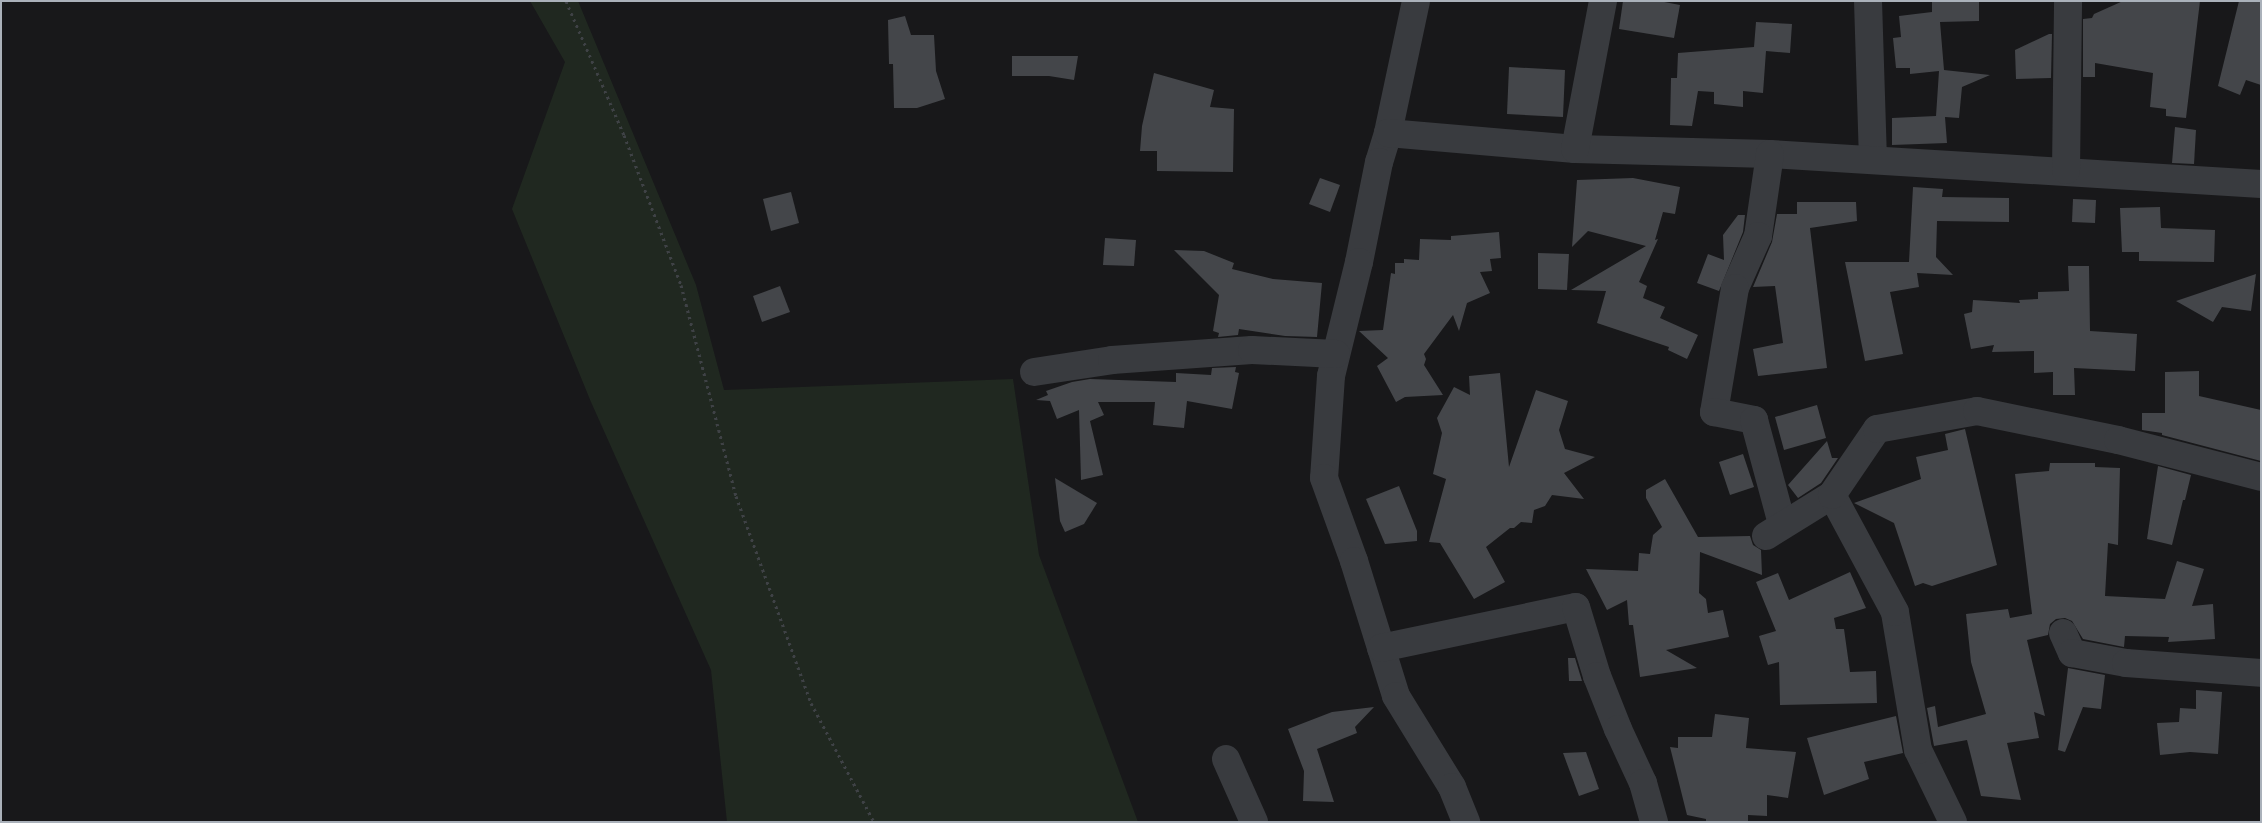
<!DOCTYPE html>
<style>
body{margin:0}
#map{position:relative;width:2262px;height:823px;overflow:hidden;background:#18181a;font-family:"PT Sans Narrow",sans-serif}
div>[style]{position:absolute}
.green>*{inset:0;background:#202820}
.building>*{inset:0;background:#44464a}
.path>*{height:3px;margin-top:-1.5px;transform-origin:0;background:repeating-linear-gradient(90deg,#3f4246 0 2.5px,transparent 0 6.5px)}
.minor>*{height:28px;margin:-14px;padding:0 14px;transform-origin:14px;border-radius:14px;background:#393b3f}
span{translate:-50% -50%;white-space:nowrap;text-align:center;line-height:1.15;-webkit-text-stroke:4px #131315;paint-order:stroke}
.frame{position:absolute;inset:0;border:2px solid #aab1ba;pointer-events:none}
</style>
<div id="map">
<div class="green">
<div style="clip-path:polygon(530px 1px,578px 1px,696px 285px,724px 390px,1013px 379px,1039px 555px,1138px 822px,727px 822px,711px 670px,591px 402px,512px 209px,565px 62px)"></div>
</div>
<div class="building">
<div style="clip-path:polygon(1623px 1px,1659px 1px,1680px 5px,1674px 38px,1619px 29px)"></div>
<div style="clip-path:polygon(1932px 1px,1979px 1px,1979px 21px,1940px 22px,1944px 70px,1990px 75px,1962px 87px,1959px 118px,1945px 117px,1947px 143px,1892px 145px,1892px 118px,1936px 116px,1939px 71px,1910px 74px,1910px 68px,1896px 68px,1893px 38px,1901px 37px,1899px 16px,1932px 12px)"></div>
<div style="clip-path:polygon(2123px 1px,2200px 1px,2186px 118px,2166px 116px,2166px 109px,2150px 107px,2153px 73px,2095px 63px,2095px 77px,2083px 77px,2083px 19px,2092px 18px,2094px 14px)"></div>
<div style="clip-path:polygon(2239px 1px,2261px 1px,2261px 85px,2246px 80px,2240px 95px,2218px 86px)"></div>
<div style="clip-path:polygon(905px 16px,911px 35px,934px 35px,936px 71px,945px 99px,917px 108px,894px 108px,893px 64px,889px 64px,888px 20px)"></div>
<div style="clip-path:polygon(1756px 22px,1792px 24px,1790px 53px,1766px 51px,1763px 93px,1743px 91px,1743px 107px,1714px 104px,1714px 92px,1698px 91px,1692px 126px,1670px 125px,1671px 78px,1677px 78px,1678px 53px,1754px 47px)"></div>
<div style="clip-path:polygon(2049px 34px,2052px 34px,2051px 78px,2016px 79px,2015px 50px)"></div>
<div style="clip-path:polygon(1012px 56px,1078px 56px,1074px 80px,1049px 76px,1012px 76px)"></div>
<div style="clip-path:polygon(1509px 67px,1565px 70px,1563px 117px,1507px 114px)"></div>
<div style="clip-path:polygon(1154px 73px,1214px 90px,1210px 107px,1234px 109px,1233px 172px,1157px 171px,1157px 151px,1140px 151px,1142px 126px)"></div>
<div style="clip-path:polygon(2175px 127px,2196px 130px,2194px 164px,2172px 163px)"></div>
<div style="clip-path:polygon(1320px 178px,1340px 185px,1330px 212px,1309px 204px)"></div>
<div style="clip-path:polygon(1633px 178px,1680px 187px,1675px 214px,1663px 212px,1655px 240px,1658px 239px,1639px 282px,1647px 286px,1643px 298px,1665px 307px,1660px 318px,1698px 335px,1687px 359px,1668px 350px,1669px 347px,1597px 323px,1606px 291px,1571px 290px,1646px 246px,1588px 231px,1572px 247px,1577px 180px)"></div>
<div style="clip-path:polygon(1913px 187px,1943px 189px,1942px 197px,2009px 198px,2009px 222px,1937px 221px,1936px 257px,1953px 275px,1917px 273px,1919px 287px,1890px 292px,1903px 354px,1865px 361px,1845px 262px,1909px 262px)"></div>
<div style="clip-path:polygon(791px 192px,799px 223px,771px 231px,763px 199px)"></div>
<div style="clip-path:polygon(2073px 199px,2096px 200px,2095px 223px,2072px 222px)"></div>
<div style="clip-path:polygon(1797px 202px,1856px 202px,1857px 221px,1810px 228px,1827px 368px,1758px 376px,1753px 349px,1783px 343px,1775px 286px,1753px 287px,1772px 242px,1777px 214px,1797px 214px)"></div>
<div style="clip-path:polygon(2160px 207px,2161px 228px,2215px 230px,2214px 262px,2139px 261px,2139px 252px,2122px 252px,2120px 208px)"></div>
<div style="clip-path:polygon(1738px 215px,1745px 215px,1743px 232px,1719px 291px,1697px 283px,1708px 254px,1724px 260px,1723px 235px)"></div>
<div style="clip-path:polygon(1499px 232px,1501px 258px,1490px 259px,1492px 271px,1480px 272px,1490px 293px,1467px 303px,1459px 331px,1453px 315px,1424px 354px,1426px 359px,1424px 365px,1443px 395px,1405px 397px,1396px 402px,1377px 366px,1388px 358px,1359px 331px,1383px 330px,1391px 273px,1395px 274px,1395px 263px,1404px 263px,1404px 259px,1419px 260px,1420px 239px,1451px 240px,1451px 236px)"></div>
<div style="clip-path:polygon(1105px 238px,1136px 240px,1134px 266px,1103px 265px)"></div>
<div style="clip-path:polygon(1174px 250px,1204px 251px,1234px 263px,1232px 269px,1273px 279px,1322px 283px,1317px 337px,1285px 336px,1239px 329px,1238px 335px,1218px 337px,1219px 333px,1213px 331px,1219px 295px)"></div>
<div style="clip-path:polygon(1538px 253px,1569px 254px,1567px 290px,1538px 289px)"></div>
<div style="clip-path:polygon(2068px 266px,2089px 266px,2090px 331px,2137px 334px,2135px 371px,2074px 368px,2075px 395px,2053px 395px,2053px 372px,2034px 373px,2034px 351px,1992px 352px,1994px 345px,1971px 349px,1964px 314px,1972px 312px,1973px 300px,2020px 303px,2019px 300px,2038px 299px,2038px 292px,2069px 291px)"></div>
<div style="clip-path:polygon(2256px 274px,2251px 311px,2222px 307px,2213px 322px,2176px 301px)"></div>
<div style="clip-path:polygon(780px 286px,790px 312px,762px 322px,753px 296px)"></div>
<div style="clip-path:polygon(1236px 367px,1235px 372px,1239px 373px,1232px 409px,1187px 401px,1184px 428px,1153px 425px,1155px 402px,1098px 402px,1104px 415px,1090px 421px,1103px 475px,1081px 480px,1079px 410px,1057px 419px,1050px 401px,1036px 400px,1048px 395px,1046px 391px,1072px 382px,1090px 379px,1176px 382px,1176px 373px,1211px 375px,1212px 368px)"></div>
<div style="clip-path:polygon(2199px 371px,2199px 396px,2261px 410px,2261px 461px,2162px 435px,2162px 433px,2142px 430px,2142px 413px,2165px 413px,2165px 372px)"></div>
<div style="clip-path:polygon(1500px 373px,1509px 467px,1536px 390px,1568px 401px,1559px 430px,1565px 449px,1595px 457px,1564px 473px,1584px 499px,1552px 495px,1545px 506px,1534px 510px,1532px 523px,1521px 522px,1514px 528px,1510px 528px,1486px 547px,1505px 582px,1474px 599px,1440px 543px,1429px 542px,1446px 479px,1433px 474px,1442px 433px,1437px 418px,1454px 387px,1470px 395px,1469px 376px)"></div>
<div style="clip-path:polygon(1817px 405px,1826px 438px,1784px 450px,1775px 417px)"></div>
<div style="clip-path:polygon(1965px 429px,1997px 565px,1932px 586px,1923px 583px,1915px 586px,1894px 523px,1854px 503px,1921px 479px,1916px 457px,1948px 450px,1945px 434px)"></div>
<div style="clip-path:polygon(1827px 441px,1832px 458px,1838px 458px,1821px 483px,1798px 498px,1788px 485px)"></div>
<div style="clip-path:polygon(1743px 454px,1754px 487px,1730px 495px,1719px 462px)"></div>
<div style="clip-path:polygon(2050px 463px,2095px 463px,2095px 467px,2120px 468px,2118px 545px,2108px 543px,2105px 596px,2165px 599px,2177px 561px,2204px 569px,2192px 606px,2213px 604px,2215px 639px,2168px 642px,2169px 637px,2125px 636px,2124px 647px,2083px 639px,2072px 621px,2065px 618px,2056px 619px,2050px 624px,2048px 635px,2027px 640px,2045px 716px,2034px 712px,2039px 738px,2007px 743px,2021px 800px,1981px 796px,1967px 740px,1934px 746px,1927px 708px,1935px 706px,1938px 727px,1986px 714px,1971px 662px,1966px 614px,2008px 609px,2010px 618px,2032px 614px,2015px 474px,2049px 471px)"></div>
<div style="clip-path:polygon(2158px 466px,2191px 475px,2185px 500px,2183px 500px,2172px 545px,2147px 539px)"></div>
<div style="clip-path:polygon(1055px 478px,1097px 503px,1084px 524px,1065px 532px,1060px 521px)"></div>
<div style="clip-path:polygon(1665px 479px,1698px 537px,1750px 536px,1753px 545px,1761px 550px,1762px 575px,1700px 552px,1699px 593px,1706px 599px,1708px 613px,1723px 610px,1729px 637px,1666px 650px,1697px 668px,1640px 677px,1633px 625px,1629px 625px,1627px 600px,1607px 610px,1586px 569px,1638px 571px,1639px 553px,1650px 554px,1653px 535px,1662px 527px,1646px 498px,1646px 490px)"></div>
<div style="clip-path:polygon(1399px 486px,1417px 531px,1417px 541px,1385px 544px,1366px 499px)"></div>
<div style="clip-path:polygon(1850px 572px,1866px 608px,1834px 618px,1836px 629px,1844px 629px,1850px 672px,1876px 671px,1877px 703px,1780px 705px,1779px 662px,1768px 665px,1759px 636px,1776px 631px,1756px 582px,1778px 573px,1789px 600px)"></div>
<div style="clip-path:polygon(1568px 658px,1575px 658px,1582px 681px,1569px 681px)"></div>
<div style="clip-path:polygon(2068px 668px,2105px 675px,2101px 709px,2083px 707px,2065px 752px,2058px 750px)"></div>
<div style="clip-path:polygon(2196px 690px,2222px 692px,2218px 754px,2190px 752px,2160px 755px,2157px 723px,2179px 722px,2180px 708px,2196px 709px)"></div>
<div style="clip-path:polygon(1374px 707px,1355px 727px,1357px 733px,1317px 749px,1334px 802px,1303px 801px,1304px 771px,1288px 729px,1332px 712px)"></div>
<div style="clip-path:polygon(1715px 714px,1749px 718px,1746px 748px,1796px 752px,1788px 798px,1767px 795px,1767px 816px,1748px 815px,1748px 822px,1706px 822px,1706px 819px,1687px 815px,1670px 747px,1678px 748px,1678px 737px,1712px 737px)"></div>
<div style="clip-path:polygon(1896px 716px,1903px 753px,1864px 762px,1869px 779px,1824px 795px,1807px 738px)"></div>
<div style="clip-path:polygon(1586px 752px,1599px 789px,1579px 796px,1563px 753px)"></div>
</div>
<div class="path">
<div style="left:566px;top:1px;width:146px;rotate:66.6deg"></div>
<div style="left:624px;top:135px;width:160px;rotate:69.2deg"></div>
<div style="left:681px;top:285px;width:218px;rotate:75.4deg"></div>
<div style="left:736px;top:496px;width:220px;rotate:70.1deg"></div>
<div style="left:811px;top:703px;width:135px;rotate:62.1deg"></div>
</div>
<div class="minor">
<div style="left:1416px;top:1px;width:135px;rotate:102deg"></div>
<div style="left:1388px;top:133px;width:30px;rotate:107deg"></div>
<div style="left:1379px;top:162px;width:102px;rotate:101.3deg"></div>
<div style="left:1359px;top:262px;width:117px;rotate:103.8deg"></div>
<div style="left:1331px;top:376px;width:102px;rotate:93.9deg"></div>
<div style="left:1324px;top:478px;width:88px;rotate:70.1deg"></div>
<div style="left:1354px;top:561px;width:141px;rotate:72.7deg"></div>
<div style="left:1396px;top:696px;width:107px;rotate:58.4deg"></div>
<div style="left:1452px;top:787px;width:38px;rotate:68deg"></div>
<div style="left:1868px;top:1px;width:159px;rotate:88.2deg"></div>
<div style="left:1388px;top:133px;width:188px;rotate:4.9deg"></div>
<div style="left:1575px;top:149px;width:195px;rotate:1.5deg"></div>
<div style="left:1770px;top:154px;width:492px;rotate:3.5deg"></div>
<div style="left:1575px;top:149px;width:151px;rotate:-79.3deg"></div>
<div style="left:1770px;top:154px;width:83px;rotate:98.3deg"></div>
<div style="left:1758px;top:236px;width:57px;rotate:113.9deg"></div>
<div style="left:1735px;top:288px;width:126px;rotate:99.6deg"></div>
<div style="left:1714px;top:412px;width:41px;rotate:11.3deg"></div>
<div style="left:1754px;top:420px;width:108px;rotate:74.9deg"></div>
<div style="left:2066px;top:170px;width:169px;rotate:-89.3deg"></div>
<div style="left:1034px;top:372px;width:79px;rotate:-8.7deg"></div>
<div style="left:1112px;top:360px;width:140px;rotate:-4.1deg"></div>
<div style="left:1252px;top:350px;width:84px;rotate:2.7deg"></div>
<div style="left:1766px;top:536px;width:78px;rotate:-31.8deg"></div>
<div style="left:2063px;top:633px;width:22px;rotate:66deg"></div>
<div style="left:2072px;top:653px;width:55px;rotate:10.5deg"></div>
<div style="left:2126px;top:663px;width:135px;rotate:4.2deg"></div>
<div style="left:1381px;top:648px;width:199px;rotate:-11.9deg"></div>
<div style="left:1576px;top:607px;width:72px;rotate:73.1deg"></div>
<div style="left:1597px;top:676px;width:57px;rotate:68.4deg"></div>
<div style="left:1618px;top:729px;width:60px;rotate:65.2deg"></div>
<div style="left:1643px;top:783px;width:41px;rotate:74.2deg"></div>
<div style="left:1226px;top:759px;width:69px;rotate:66deg"></div>
<div style="left:1953px;top:822px;width:80px;rotate:-115.9deg"></div>
<div style="left:1918px;top:750px;width:140px;rotate:-99.5deg"></div>
<div style="left:1895px;top:612px;width:133px;rotate:-118.3deg"></div>
<div style="left:1832px;top:495px;width:80px;rotate:-55.7deg"></div>
<div style="left:1877px;top:429px;width:102px;rotate:-10.2deg"></div>
<div style="left:1977px;top:411px;width:144px;rotate:11.6deg"></div>
<div style="left:2118px;top:440px;width:148px;rotate:14.5deg"></div>
</div>
<div class="frame"></div>
</div>
